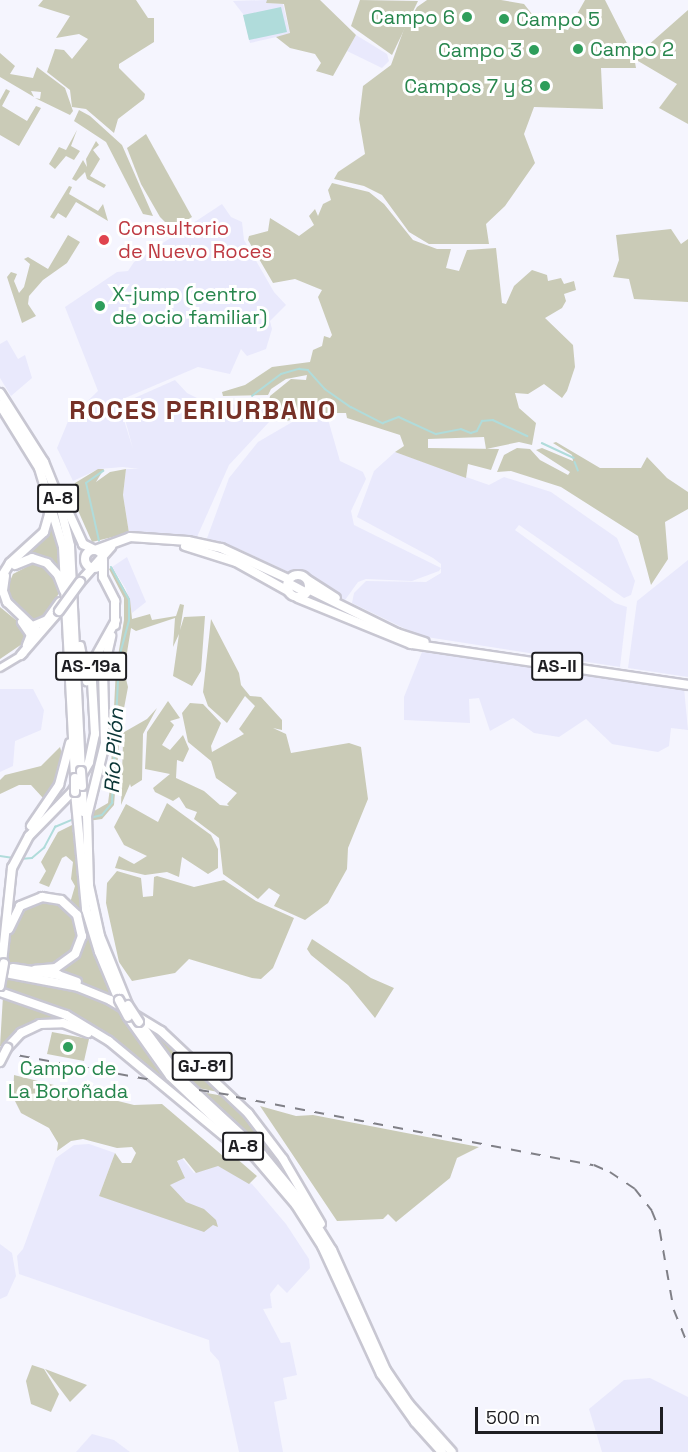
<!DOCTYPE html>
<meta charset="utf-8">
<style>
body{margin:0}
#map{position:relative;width:688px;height:1452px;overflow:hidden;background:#f5f5fe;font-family:"Space Grotesk",sans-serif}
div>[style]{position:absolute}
.built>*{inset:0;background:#e9e9fc}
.green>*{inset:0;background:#cacbb7}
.water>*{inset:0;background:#b0dcdb}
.stream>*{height:1.5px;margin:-0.75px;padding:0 0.75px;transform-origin:0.75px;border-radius:0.75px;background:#b0dcdb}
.roads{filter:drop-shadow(2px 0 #c8c7d2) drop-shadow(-2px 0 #c8c7d2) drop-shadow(0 2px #c8c7d2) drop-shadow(0 -2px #c8c7d2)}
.primary>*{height:6px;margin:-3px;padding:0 3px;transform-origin:3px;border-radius:3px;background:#fff}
.highway>*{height:8px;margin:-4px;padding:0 4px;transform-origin:4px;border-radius:4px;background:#fff}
.highway>.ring{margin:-4px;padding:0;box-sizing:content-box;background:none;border:8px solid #fff;border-radius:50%}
.rail>*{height:1.5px;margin-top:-0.75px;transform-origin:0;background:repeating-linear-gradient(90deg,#808087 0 10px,transparent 0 20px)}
.bridges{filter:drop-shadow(2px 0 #c8c7d2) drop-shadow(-2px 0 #c8c7d2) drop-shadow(0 2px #c8c7d2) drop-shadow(0 -2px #c8c7d2)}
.highway-bridge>*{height:8px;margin:-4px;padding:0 4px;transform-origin:4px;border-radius:4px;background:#fff}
.dots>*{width:16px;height:16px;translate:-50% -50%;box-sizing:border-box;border:3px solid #fff;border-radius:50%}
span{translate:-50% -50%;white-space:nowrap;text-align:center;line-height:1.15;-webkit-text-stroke:6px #fff;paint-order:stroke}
.shield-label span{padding:2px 4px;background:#fff;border:2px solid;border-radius:4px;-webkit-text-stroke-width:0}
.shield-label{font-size:18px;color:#1e1e22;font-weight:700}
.leisure-label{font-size:20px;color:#27864d}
.right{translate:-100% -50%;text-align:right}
.left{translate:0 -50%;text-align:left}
.health-label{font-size:20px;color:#be3a42}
.water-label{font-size:21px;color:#0a3536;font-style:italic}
.district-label{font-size:26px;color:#763127;font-weight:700;letter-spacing:1.5px}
.scale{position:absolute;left:475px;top:1407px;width:188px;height:27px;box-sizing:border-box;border:3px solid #1e1e22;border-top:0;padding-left:8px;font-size:18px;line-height:21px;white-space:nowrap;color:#1e1e22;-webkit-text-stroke:4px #fff;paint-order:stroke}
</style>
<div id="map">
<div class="built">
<div style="clip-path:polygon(267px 0,267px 3px,283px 4px,290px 34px,250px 43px,243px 14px,233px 1px)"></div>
<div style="clip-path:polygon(356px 35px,387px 54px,389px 61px,382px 68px,347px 51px)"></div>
<div style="clip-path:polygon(222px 204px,231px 217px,242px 222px,244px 240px,274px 292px,286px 305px,270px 321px,272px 329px,266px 349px,247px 356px,241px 349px,230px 374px,198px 367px,118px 401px,133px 449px,121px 404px,175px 380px,187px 393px,201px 400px,262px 408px,269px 415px,269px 422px,229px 465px,197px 537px,129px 533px,123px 495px,126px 469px,139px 469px,123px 467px,99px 469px,73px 481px,57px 448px,69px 419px,98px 391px,65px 307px,117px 272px,128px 271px,134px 262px)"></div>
<div style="clip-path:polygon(7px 340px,18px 359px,25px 355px,32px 378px,11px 396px,0 378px,0 344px)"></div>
<div style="clip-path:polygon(327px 416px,340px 461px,363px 472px,366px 479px,351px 511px,354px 525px,441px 568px,439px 571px,412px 581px,366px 579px,358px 582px,345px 600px,299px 572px,291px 573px,239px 549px,206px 541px,229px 478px,258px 442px,294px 421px)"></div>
<div style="clip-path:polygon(395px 452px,489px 485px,504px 477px,551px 492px,617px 538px,635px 581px,631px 595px,624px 598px,519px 525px,515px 530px,615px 603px,627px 607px,620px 667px,420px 636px,352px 603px,354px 593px,366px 581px,426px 582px,441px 573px,441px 564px,433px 558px,357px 517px,374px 471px)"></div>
<div style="clip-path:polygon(127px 557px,146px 602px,132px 613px,126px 589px,112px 567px)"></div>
<div style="clip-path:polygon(688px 560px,688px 677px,628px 668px,637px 601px)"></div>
<div style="clip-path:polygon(422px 652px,684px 688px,688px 730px,671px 728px,669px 746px,658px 752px,612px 744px,586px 719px,559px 737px,534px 733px,513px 718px,490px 731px,479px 698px,469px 699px,470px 723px,404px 720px,404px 697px)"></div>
<div style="clip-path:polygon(0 689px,33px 689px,44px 710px,41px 730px,15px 741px,13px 766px,0 772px)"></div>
<div style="clip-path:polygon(89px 1144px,115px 1153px,99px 1196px,185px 1203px,169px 1184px,176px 1163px,182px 1158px,194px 1173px,216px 1165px,252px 1184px,286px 1224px,309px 1259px,310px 1268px,287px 1293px,278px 1284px,270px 1294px,272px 1308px,263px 1309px,281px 1343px,290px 1342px,297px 1375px,283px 1378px,287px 1399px,274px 1402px,283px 1452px,239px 1452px,219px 1361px,210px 1351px,209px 1340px,19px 1274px,17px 1256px,23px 1249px,56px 1158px,74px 1145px)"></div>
<div style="clip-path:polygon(0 1244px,12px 1253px,16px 1276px,7px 1296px,0 1299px)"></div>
<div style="clip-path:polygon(650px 1378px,688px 1397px,688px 1452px,602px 1452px,589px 1409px,624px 1380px)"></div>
<div style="clip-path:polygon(92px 1434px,114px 1440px,130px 1452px,76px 1452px)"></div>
</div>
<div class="green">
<div style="clip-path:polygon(43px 0,136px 0,148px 18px,154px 18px,154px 42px,119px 64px,119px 68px,145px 94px,144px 99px,118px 119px,114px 133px,86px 109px,72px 107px,70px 90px,47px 72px,55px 49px,64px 50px,72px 59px,88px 39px,79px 34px,56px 38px,70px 16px,38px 6px)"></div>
<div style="clip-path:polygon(267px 0,320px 0,356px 35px,333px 76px,316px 71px,321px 63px,315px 54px,290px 48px,276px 37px,290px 33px,284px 4px,266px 3px)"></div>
<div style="clip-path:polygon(360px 0,418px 1px,392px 55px,351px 26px)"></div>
<div style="clip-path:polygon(427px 0,501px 0,524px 4px,540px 24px,568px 30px,585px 0,605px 0,634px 57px,636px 68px,601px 68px,603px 109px,534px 107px,524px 134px,535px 163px,505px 206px,486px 224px,489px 244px,429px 244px,409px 232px,382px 195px,364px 186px,334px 179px,338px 172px,365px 154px,359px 119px,363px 86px,391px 65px,404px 29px,417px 7px)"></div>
<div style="clip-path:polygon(688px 10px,688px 124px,659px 108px,677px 84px,638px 61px,637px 55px)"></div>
<div style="clip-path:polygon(0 53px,15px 66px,10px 74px,33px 78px,37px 67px,65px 88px,73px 111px,70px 115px,35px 98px,40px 99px,41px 92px,31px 91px,34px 97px,0 77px)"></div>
<div style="clip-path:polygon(6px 89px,10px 91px,2px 106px,27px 121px,36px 106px,41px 108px,19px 146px,0 135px,0 100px)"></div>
<div style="clip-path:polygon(79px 110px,90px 116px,122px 145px,153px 216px,143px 214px,106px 142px,74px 121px)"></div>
<div style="clip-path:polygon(77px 130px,71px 146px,80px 151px,74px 160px,66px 156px,55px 169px,49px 164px,59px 147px,66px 150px)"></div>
<div style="clip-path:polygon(146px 134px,192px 217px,172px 229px,160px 217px,141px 184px,127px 148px)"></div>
<div style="clip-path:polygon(96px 141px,99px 145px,93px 150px,100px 159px,90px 176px,106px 185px,104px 188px,87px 179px,85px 172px,76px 181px,72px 179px,83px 160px,87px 167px,86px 159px)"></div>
<div style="clip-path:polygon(332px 183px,369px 192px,384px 204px,413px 240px,437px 249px,451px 249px,446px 268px,459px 271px,467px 250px,496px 248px,502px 303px,506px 304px,514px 286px,532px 270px,547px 275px,548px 281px,561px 278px,564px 284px,574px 281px,576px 290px,564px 294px,566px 301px,562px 308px,545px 318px,573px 345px,575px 367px,567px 391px,562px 398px,544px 384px,528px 394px,515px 393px,519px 408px,536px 423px,532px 445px,519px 442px,486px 449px,484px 437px,428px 439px,428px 448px,499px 449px,491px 470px,468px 464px,466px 478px,395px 452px,404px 446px,400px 435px,347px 418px,346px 413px,312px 413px,284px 422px,268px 405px,270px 396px,291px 379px,306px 380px,307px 375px,286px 379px,271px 389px,268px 395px,223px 396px,222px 392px,245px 385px,272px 367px,310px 362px,313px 350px,322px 346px,324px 336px,330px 338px,332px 335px,318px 297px,322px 290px,295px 279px,273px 283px,248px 240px,249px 236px,268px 231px,270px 218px,299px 236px,314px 225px,309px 216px,315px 209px,318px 216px,323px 204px,331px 200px,328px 190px)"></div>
<div style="clip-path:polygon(69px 186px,72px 187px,69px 194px,98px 211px,103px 204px,108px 221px,76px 202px,66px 218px,58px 213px,54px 219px,50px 217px)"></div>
<div style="clip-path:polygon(671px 229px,681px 244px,688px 239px,688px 302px,634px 299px,629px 279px,613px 277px,619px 260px,616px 235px)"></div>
<div style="clip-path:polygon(68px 235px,80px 242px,67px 263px,43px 280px,29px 296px,28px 304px,36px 316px,22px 323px,7px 277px,11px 272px,17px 274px,14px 281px,19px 293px,24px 287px,30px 264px,24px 259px,28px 257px,48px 269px)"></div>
<div style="clip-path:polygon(556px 442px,600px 468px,641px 468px,647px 457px,667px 478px,688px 492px,688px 509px,665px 522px,668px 559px,651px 585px,638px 536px,561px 487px,511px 471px,497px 472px,504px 455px,517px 448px,530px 449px,540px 460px,568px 475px,570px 472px,536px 450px,542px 448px,573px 461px,572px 455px,553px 443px)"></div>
<div style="clip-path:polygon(98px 469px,104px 469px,96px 482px,110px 472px,126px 469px,123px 495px,129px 533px,92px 542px,72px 497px,75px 483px)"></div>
<div style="clip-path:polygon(50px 517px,57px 531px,64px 584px,50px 563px,16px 561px,34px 546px)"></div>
<div style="clip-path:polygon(36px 562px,53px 572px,61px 589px,49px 612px,42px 621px,34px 622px,11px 603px,8px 586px,13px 574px)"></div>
<div style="clip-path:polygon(112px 567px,130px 599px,132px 619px,150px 614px,152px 620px,176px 616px,180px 604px,184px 605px,180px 630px,184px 617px,205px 616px,201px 671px,192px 686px,173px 676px,179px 634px,173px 647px,175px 618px,136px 631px,131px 628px,124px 671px,128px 687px,119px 735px,147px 719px,157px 708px,143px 734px,142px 780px,131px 787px,130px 784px,121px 805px,123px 743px,119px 744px,114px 805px,102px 819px,88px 821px,89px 814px,108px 803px,110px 788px,116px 668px,124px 620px,124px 598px,109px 569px)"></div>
<div style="clip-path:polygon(0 607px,28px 630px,28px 640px,0 659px)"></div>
<div style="clip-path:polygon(211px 619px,239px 673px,241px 685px,250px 696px,261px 697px,282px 720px,282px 730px,273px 728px,286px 734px,291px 753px,349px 743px,361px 747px,368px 799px,348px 848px,347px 869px,328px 903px,305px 920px,274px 906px,280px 895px,269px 888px,258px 899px,223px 874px,219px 838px,194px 819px,197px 812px,186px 808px,179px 797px,173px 801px,155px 792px,153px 788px,170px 774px,145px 769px,147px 732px,168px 701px,180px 718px,170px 721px,174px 725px,162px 745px,170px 750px,183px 735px,189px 749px,183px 762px,177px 760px,176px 778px,204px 791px,220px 805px,229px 806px,227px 804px,237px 793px,216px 778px,211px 761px,188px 742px,182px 713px,190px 703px,203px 704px,221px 723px,211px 746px,212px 752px,244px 734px,239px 729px,255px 706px,245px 696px,227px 723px,208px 706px,203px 692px)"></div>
<div style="clip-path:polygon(60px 747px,64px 760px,60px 774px,43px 798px,31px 785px,19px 785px,0 794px,0 780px,5px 775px,41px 766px)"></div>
<div style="clip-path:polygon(167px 803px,211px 835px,218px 849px,218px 868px,208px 874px,182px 857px,179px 877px,167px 872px,145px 875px,115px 868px,119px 856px,134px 864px,147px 856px,124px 845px,114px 827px,126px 804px,158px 822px)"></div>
<div style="clip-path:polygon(72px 825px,82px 902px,96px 955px,115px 999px,54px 971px,72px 962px,85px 937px,78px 913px,70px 903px,75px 886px,71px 879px,73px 862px,66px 856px,62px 858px,49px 887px,39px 883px,46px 871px,41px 862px,58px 832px)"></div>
<div style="clip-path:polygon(117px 871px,141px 878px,143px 897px,153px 896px,154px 877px,157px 876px,194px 887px,224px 880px,256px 901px,294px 918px,273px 968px,261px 979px,252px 978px,189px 959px,175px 973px,132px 981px,119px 962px,106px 903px,107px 883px)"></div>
<div style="clip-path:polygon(39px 898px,58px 901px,72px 911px,80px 935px,73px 953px,55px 966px,5px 963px,11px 925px,21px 907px)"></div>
<div style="clip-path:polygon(312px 939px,371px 978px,394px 988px,375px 1018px,348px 985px,311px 955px,307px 949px)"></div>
<div style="clip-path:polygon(4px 973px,63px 985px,116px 1007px,195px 1107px,107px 1037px,2px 991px)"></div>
<div style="clip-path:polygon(3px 996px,51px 1012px,66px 1021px,31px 1024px,5px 1046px,0 1046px)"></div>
<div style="clip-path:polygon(142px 1022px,160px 1033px,228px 1094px,193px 1087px)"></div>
<div style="clip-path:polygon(52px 1032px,89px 1039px,84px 1061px,47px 1054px)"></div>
<div style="clip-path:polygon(14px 1075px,134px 1105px,162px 1104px,223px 1156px,228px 1151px,257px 1176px,249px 1184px,218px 1166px,196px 1173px,184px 1158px,177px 1161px,185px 1178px,170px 1185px,186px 1202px,204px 1209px,216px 1220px,218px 1227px,213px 1225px,204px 1232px,99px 1196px,115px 1153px,122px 1163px,131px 1163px,136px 1153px,132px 1147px,117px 1148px,83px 1139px,71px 1141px,57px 1151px,58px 1143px,49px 1128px,21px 1113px,13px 1097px)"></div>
<div style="clip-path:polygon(196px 1091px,229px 1097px,258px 1131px,302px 1196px,264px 1152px)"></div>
<div style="clip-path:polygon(260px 1106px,296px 1116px,313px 1115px,479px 1147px,457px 1158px,450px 1178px,396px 1222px,388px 1214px,383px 1219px,337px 1221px)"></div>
<div style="clip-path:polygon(32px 1365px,44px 1369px,59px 1394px,51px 1412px,31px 1404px,26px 1381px)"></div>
<div style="clip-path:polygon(45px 1369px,87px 1385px,70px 1402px)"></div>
</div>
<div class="water">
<div style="clip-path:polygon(281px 7px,287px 32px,249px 40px,243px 15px)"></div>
</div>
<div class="stream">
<div style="left:252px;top:396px;width:36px;rotate:-37deg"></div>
<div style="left:281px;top:374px;width:19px;rotate:-16deg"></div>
<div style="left:299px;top:369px;width:9px;rotate:6deg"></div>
<div style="left:308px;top:370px;width:25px;rotate:48deg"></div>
<div style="left:325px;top:389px;width:32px;rotate:35deg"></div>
<div style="left:351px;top:407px;width:36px;rotate:27deg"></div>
<div style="left:383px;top:423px;width:17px;rotate:-21deg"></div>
<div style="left:399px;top:417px;width:41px;rotate:24.7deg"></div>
<div style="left:436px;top:434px;width:25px;rotate:-11deg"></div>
<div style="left:461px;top:429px;width:11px;rotate:22deg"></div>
<div style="left:471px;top:433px;width:6px;rotate:-18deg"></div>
<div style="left:477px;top:431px;width:11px;rotate:-63deg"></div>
<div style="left:482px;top:421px;width:11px;rotate:-5deg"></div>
<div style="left:493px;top:420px;width:38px;rotate:25deg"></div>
<div style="left:198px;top:421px;width:19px;rotate:-39deg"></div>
<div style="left:542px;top:443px;width:35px;rotate:25deg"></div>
<div style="left:575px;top:462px;width:9px;rotate:69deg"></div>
<div style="left:99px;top:541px;width:59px;rotate:-102.6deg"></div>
<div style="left:86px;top:483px;width:21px;rotate:-35deg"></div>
<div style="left:90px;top:818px;width:12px;rotate:-14deg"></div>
<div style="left:102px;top:815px;width:16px;rotate:-50deg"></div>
<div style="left:112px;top:803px;width:145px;rotate:-87.2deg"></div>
<div style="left:119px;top:658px;width:38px;rotate:-75deg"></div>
<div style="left:129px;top:621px;width:21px;rotate:-90deg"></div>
<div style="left:129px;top:600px;width:37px;rotate:-119deg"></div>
<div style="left:0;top:856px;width:15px;rotate:8deg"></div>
<div style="left:20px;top:859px;width:12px;rotate:-5deg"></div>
<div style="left:32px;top:858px;width:16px;rotate:-40deg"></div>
<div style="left:44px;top:848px;width:24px;rotate:-62deg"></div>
<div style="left:55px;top:827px;width:21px;rotate:-23deg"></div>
</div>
<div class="roads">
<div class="primary">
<div style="left:0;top:668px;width:27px;rotate:-31deg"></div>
</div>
<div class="highway">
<div style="left:0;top:393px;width:82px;rotate:57.5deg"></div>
<div style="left:44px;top:462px;width:38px;rotate:68deg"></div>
<div style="left:58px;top:497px;width:50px;rotate:76.2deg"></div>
<div style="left:70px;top:546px;width:225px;rotate:87.2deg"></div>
<div style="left:0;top:405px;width:74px;rotate:58.2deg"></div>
<div style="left:39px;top:468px;width:83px;rotate:73.1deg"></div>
<div style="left:63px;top:547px;width:231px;rotate:87deg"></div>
<div style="left:62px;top:498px;width:51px;rotate:65.5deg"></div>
<div style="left:83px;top:544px;width:13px;rotate:27deg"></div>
<div style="left:95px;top:550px;width:37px;rotate:-20deg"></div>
<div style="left:130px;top:537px;width:58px;rotate:3.9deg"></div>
<div style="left:188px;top:541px;width:34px;rotate:12deg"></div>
<div style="left:221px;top:548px;width:72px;rotate:24.8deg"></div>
<div style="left:185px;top:546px;width:53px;rotate:17.4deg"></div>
<div style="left:236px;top:562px;width:60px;rotate:29.1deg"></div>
<div class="ring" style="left:85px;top:550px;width:10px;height:10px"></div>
<div style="left:103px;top:562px;width:15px;rotate:90deg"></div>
<div style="left:103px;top:577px;width:27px;rotate:63deg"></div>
<div style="left:115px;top:601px;width:24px;rotate:90deg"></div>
<div style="left:15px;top:565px;width:18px;rotate:-22deg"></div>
<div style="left:32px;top:558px;width:16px;rotate:18deg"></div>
<div style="left:47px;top:563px;width:16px;rotate:47deg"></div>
<div style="left:58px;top:575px;width:17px;rotate:69deg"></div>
<div class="ring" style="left:287px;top:575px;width:14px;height:14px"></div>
<div style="left:5px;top:576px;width:15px;rotate:98deg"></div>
<div style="left:3px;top:591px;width:12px;rotate:70deg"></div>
<div style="left:7px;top:602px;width:43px;rotate:44.1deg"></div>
<div style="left:0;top:579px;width:19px;rotate:-58deg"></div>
<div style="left:10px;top:563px;width:46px;rotate:-42.4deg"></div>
<div style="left:44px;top:532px;width:18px;rotate:-74deg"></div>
<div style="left:49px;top:515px;width:14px;rotate:-94deg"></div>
<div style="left:308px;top:580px;width:33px;rotate:33deg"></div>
<div style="left:80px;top:582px;width:47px;rotate:-48.5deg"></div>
<div style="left:290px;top:584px;width:17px;rotate:28deg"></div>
<div style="left:312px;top:591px;width:95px;rotate:26.3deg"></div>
<div style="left:397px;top:633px;width:29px;rotate:18deg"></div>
<div style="left:298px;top:598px;width:122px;rotate:22.2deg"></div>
<div style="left:411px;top:644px;width:280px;rotate:8.4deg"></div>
<div style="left:22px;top:622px;width:16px;rotate:55deg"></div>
<div style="left:31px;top:635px;width:11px;rotate:112deg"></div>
<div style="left:33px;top:626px;width:15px;rotate:-23deg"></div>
<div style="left:47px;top:620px;width:22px;rotate:-54deg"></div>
<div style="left:80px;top:646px;width:36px;rotate:79deg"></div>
<div style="left:21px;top:655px;width:58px;rotate:-49.2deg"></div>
<div style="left:82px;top:786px;width:26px;rotate:88deg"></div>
<div style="left:75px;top:792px;width:118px;rotate:84.6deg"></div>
<div style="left:86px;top:909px;width:45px;rotate:73.2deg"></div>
<div style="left:99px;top:952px;width:52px;rotate:67.4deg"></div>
<div style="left:31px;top:826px;width:50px;rotate:-55.7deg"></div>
<div style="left:59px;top:785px;width:43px;rotate:-75.3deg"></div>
<div style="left:88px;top:881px;width:56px;rotate:77.7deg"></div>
<div style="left:100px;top:936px;width:74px;rotate:67.9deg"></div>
<div style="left:89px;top:886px;width:70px;rotate:-91.6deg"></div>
<div style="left:87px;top:816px;width:75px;rotate:-76.1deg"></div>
<div style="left:105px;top:743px;width:71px;rotate:-91.6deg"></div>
<div style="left:103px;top:672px;width:37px;rotate:-77deg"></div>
<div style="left:9px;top:929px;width:25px;rotate:-64deg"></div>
<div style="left:20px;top:906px;width:24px;rotate:-22deg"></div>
<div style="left:42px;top:897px;width:19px;rotate:9deg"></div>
<div style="left:61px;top:900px;width:22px;rotate:43deg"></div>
<div style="left:77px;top:915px;width:22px;rotate:77deg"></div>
<div style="left:82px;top:936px;width:19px;rotate:111deg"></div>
<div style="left:75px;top:954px;width:24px;rotate:144deg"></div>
<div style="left:56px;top:968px;width:21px;rotate:175deg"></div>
<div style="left:2px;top:963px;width:96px;rotate:-84deg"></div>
<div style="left:12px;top:868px;width:36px;rotate:-62deg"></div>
<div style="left:29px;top:836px;width:62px;rotate:-45.7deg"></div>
<div style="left:72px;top:792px;width:34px;rotate:-60deg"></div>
<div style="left:89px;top:762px;width:29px;rotate:-78deg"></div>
<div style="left:95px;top:734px;width:69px;rotate:-93.3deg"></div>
<div style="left:91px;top:665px;width:51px;rotate:-60.9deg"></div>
<div style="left:13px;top:968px;width:46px;rotate:8.8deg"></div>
<div style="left:58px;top:975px;width:20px;rotate:20deg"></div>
<div style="left:0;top:972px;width:79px;rotate:10.9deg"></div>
<div style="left:78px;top:987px;width:35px;rotate:22deg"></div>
<div style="left:110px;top:1000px;width:60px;rotate:31.3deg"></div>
<div style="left:161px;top:1031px;width:120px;rotate:43.3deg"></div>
<div style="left:248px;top:1113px;width:58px;rotate:52.7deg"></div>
<div style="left:283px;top:1159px;width:75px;rotate:59.7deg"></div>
<div style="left:0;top:992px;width:70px;rotate:19.2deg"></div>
<div style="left:66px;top:1015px;width:50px;rotate:31.2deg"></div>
<div style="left:109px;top:1041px;width:166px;rotate:39.6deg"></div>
<div style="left:128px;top:1017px;width:72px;rotate:54.6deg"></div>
<div style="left:170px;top:1076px;width:117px;rotate:43.6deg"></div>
<div style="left:255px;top:1157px;width:63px;rotate:49.5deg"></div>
<div style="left:296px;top:1205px;width:49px;rotate:57.6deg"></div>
<div style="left:322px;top:1246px;width:141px;rotate:65.3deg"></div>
<div style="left:381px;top:1374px;width:59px;rotate:54.7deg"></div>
<div style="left:415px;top:1422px;width:40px;rotate:48deg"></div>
<div style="left:139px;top:1022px;width:71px;rotate:53.6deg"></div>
<div style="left:181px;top:1079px;width:110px;rotate:42.8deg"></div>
<div style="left:262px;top:1154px;width:66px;rotate:50.5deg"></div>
<div style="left:304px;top:1205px;width:53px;rotate:58.1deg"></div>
<div style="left:332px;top:1250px;width:132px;rotate:65.8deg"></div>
<div style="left:386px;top:1370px;width:41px;rotate:55.9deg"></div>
<div style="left:409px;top:1404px;width:64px;rotate:48.1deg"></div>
<div style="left:7px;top:1048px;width:21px;rotate:-47deg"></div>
<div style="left:21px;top:1033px;width:21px;rotate:-25deg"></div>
<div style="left:40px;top:1024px;width:23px;rotate:-2deg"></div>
<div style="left:63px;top:1023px;width:27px;rotate:22deg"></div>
</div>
</div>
<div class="rail">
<div style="left:0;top:1052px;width:154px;rotate:10.5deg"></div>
<div style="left:199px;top:1090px;width:30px;rotate:9deg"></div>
<div style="left:236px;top:1097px;width:364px;rotate:10.8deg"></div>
<div style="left:594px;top:1165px;width:17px;rotate:24deg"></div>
<div style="left:610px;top:1172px;width:30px;rotate:34deg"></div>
<div style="left:635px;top:1189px;width:28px;rotate:52deg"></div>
<div style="left:652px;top:1211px;width:22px;rotate:68deg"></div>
<div style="left:660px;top:1231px;width:80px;rotate:80deg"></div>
<div style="left:674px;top:1310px;width:38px;rotate:68deg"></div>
</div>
<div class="bridges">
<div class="highway-bridge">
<div style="left:59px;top:611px;width:36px;rotate:-54deg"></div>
<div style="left:81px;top:771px;width:15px;rotate:86deg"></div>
<div style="left:75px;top:792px;width:14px;rotate:-90deg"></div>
<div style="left:0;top:986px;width:23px;rotate:-80deg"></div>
<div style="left:119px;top:1000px;width:19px;rotate:62deg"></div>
<div style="left:128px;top:1005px;width:20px;rotate:57deg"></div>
<div style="left:0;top:1062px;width:16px;rotate:-63deg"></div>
</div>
</div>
<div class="dots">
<div style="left:467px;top:17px;background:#2e9e5b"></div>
<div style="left:504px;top:19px;background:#2e9e5b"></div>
<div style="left:578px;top:49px;background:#2e9e5b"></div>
<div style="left:534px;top:50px;background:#2e9e5b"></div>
<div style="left:545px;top:86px;background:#2e9e5b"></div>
<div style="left:104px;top:240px;background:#e0444e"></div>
<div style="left:100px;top:306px;background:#2e9e5b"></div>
<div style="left:68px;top:1047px;background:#2e9e5b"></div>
</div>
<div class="shield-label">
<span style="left:58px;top:498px">A-8</span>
<span style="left:91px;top:666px">AS-19a</span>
<span style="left:557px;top:666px">AS-II</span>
<span style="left:202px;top:1066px">GJ-81</span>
<span style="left:243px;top:1146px">A-8</span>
</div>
<div class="leisure-label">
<span class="right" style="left:455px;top:17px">Campo 6</span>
<span class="left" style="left:516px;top:19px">Campo 5</span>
<span class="left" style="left:590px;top:49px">Campo 2</span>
<span class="right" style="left:522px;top:50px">Campo 3</span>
<span class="right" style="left:533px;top:86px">Campos 7 y 8</span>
<span class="left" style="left:112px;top:306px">X-jump (centro<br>de ocio familiar)</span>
<span style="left:68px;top:1080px">Campo de<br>La Boroñada</span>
</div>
<div class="health-label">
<span class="left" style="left:118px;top:240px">Consultorio<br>de Nuevo Roces</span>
</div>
<div class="water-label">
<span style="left:114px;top:751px;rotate:-87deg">Río Pilón</span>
</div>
<div class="district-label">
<span style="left:203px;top:411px">ROCES PERIURBANO</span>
</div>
<div class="scale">500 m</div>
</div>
